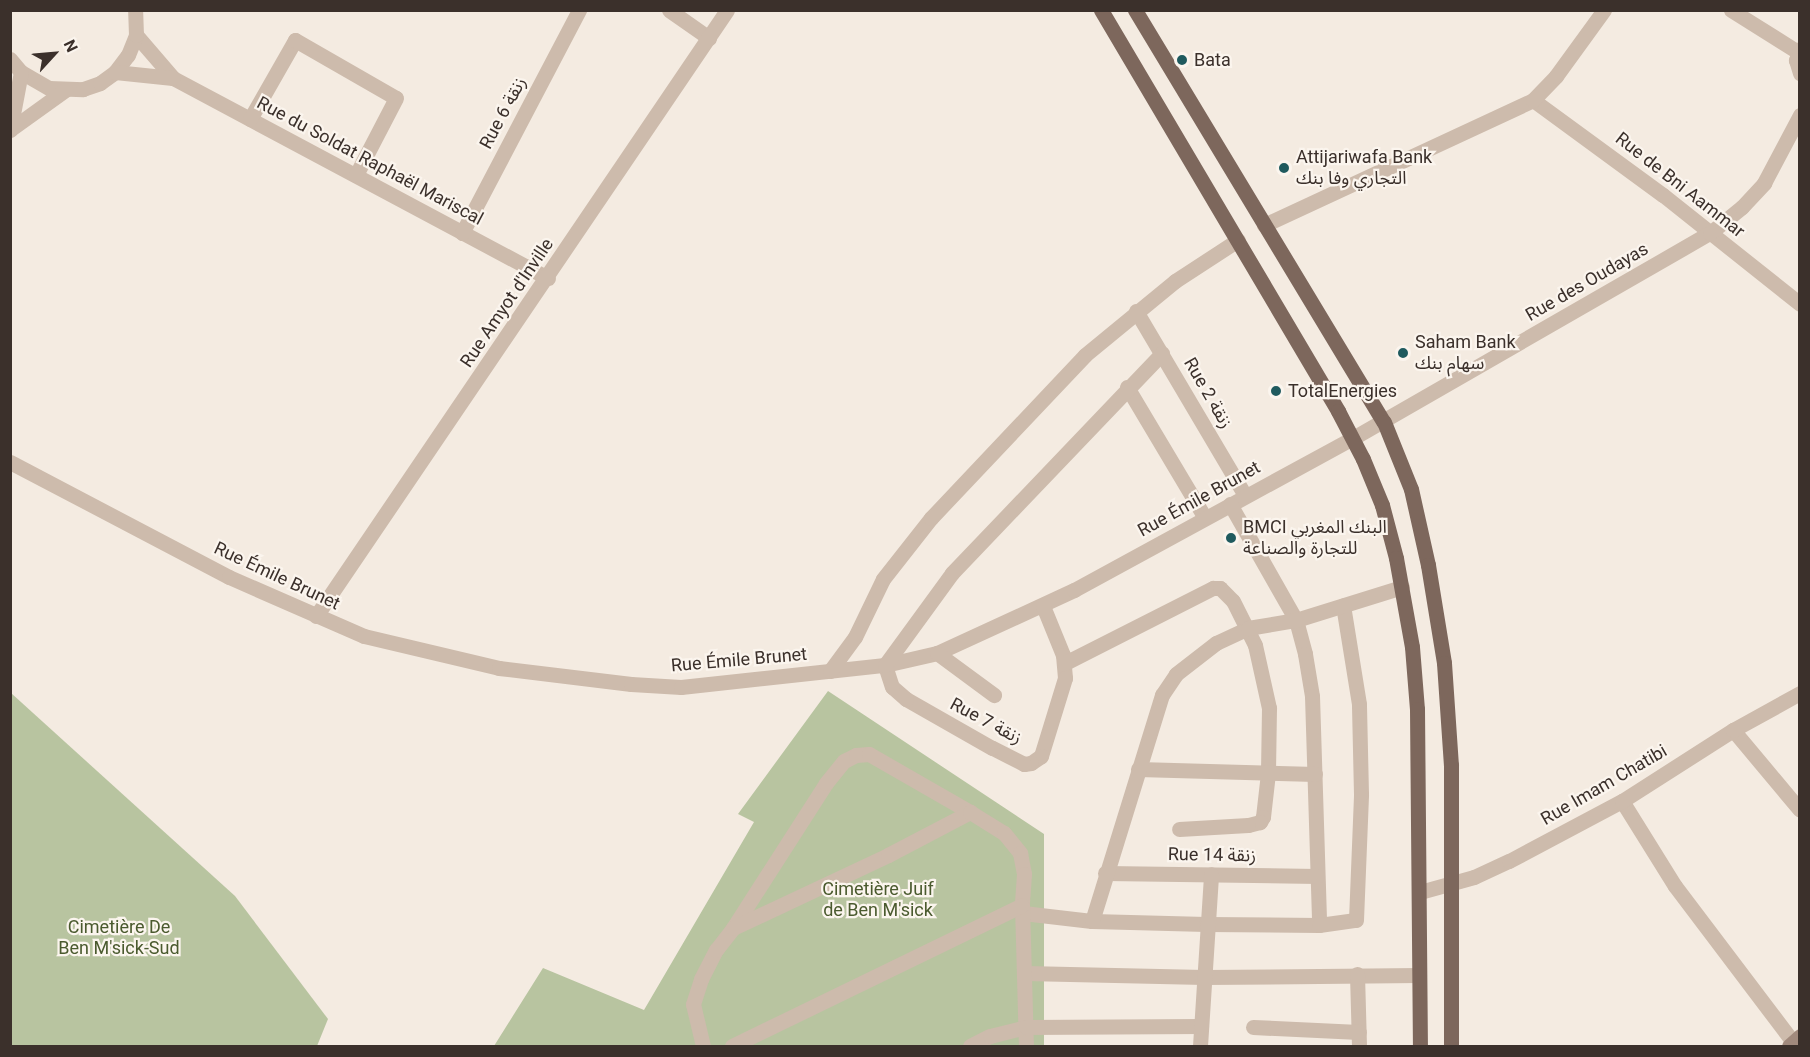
<!DOCTYPE html>
<meta charset="utf-8">
<style>
body{margin:0}
#map{position:relative;width:1810px;height:1057px;overflow:hidden;background:#f4ebe1;font-family:Roboto,"Noto Sans Arabic",sans-serif}
div>[style]{position:absolute}
.green>*{inset:0;background:#b8c4a0}
.minor>*{height:15px;margin:-7.5px;padding:0 7.5px;transform-origin:7.5px;border-radius:7.5px;background:#cdbbac}
.tertiary>*{height:15px;margin:-7.5px;padding:0 7.5px;transform-origin:7.5px;border-radius:7.5px;background:#cdbbac}
.secondary>*{height:15px;margin:-7.5px;padding:0 7.5px;transform-origin:7.5px;border-radius:7.5px;background:#a18a7d}
.primary>*{height:15px;margin:-7.5px;padding:0 7.5px;transform-origin:7.5px;border-radius:7.5px;background:#7d675c}
.dots>*{width:16px;height:16px;translate:-50% -50%;box-sizing:border-box;border:3px solid #fbf5ee;border-radius:50%}
span{translate:-50% -50%;white-space:nowrap;text-align:center;line-height:1.15;-webkit-text-stroke:4.5px #fbf5ee;paint-order:stroke}
.poi-label{font-size:18px;color:#3b302b}
.left{translate:0 -50%;text-align:left}
.street-label{font-size:18px;color:#3b302b}
.park-label{font-size:18px;color:#4a5a2e}
.frame{position:absolute;inset:0;border:12px solid #3b302b;pointer-events:none}
.north{position:absolute;left:24px;top:24px;width:60px;height:60px;-webkit-text-stroke:4px #fbf5ee;paint-order:stroke;rotate:64deg;font-size:16px;font-weight:700;line-height:24px;text-align:center;color:#3b302b}
.north::after{content:'';display:block;margin:auto;width:21px;height:27px;background:#3b302b;clip-path:polygon(50% 0,100% 100%,50% 72%,0 100%)}
</style>
<div id="map">
<div class="green">
<div style="clip-path:polygon(828px 691px,1044px 834px,1044px 1046px,494px 1046px,543px 968px,644px 1010px,754px 822px,738px 814px)"></div>
<div style="clip-path:polygon(11px 693px,235px 896px,328px 1019px,317px 1046px,11px 1046px)"></div>
</div>
<div class="minor">
<div style="left:669px;top:10px;width:49px;rotate:35deg"></div>
<div style="left:136px;top:35px;width:57px;rotate:49.3deg"></div>
<div style="left:173px;top:78px;width:425px;rotate:28.1deg"></div>
<div style="left:10px;top:59px;width:17px;rotate:50deg"></div>
<div style="left:21px;top:72px;width:32px;rotate:30deg"></div>
<div style="left:49px;top:88px;width:34px;rotate:2deg"></div>
<div style="left:83px;top:89px;width:18px;rotate:-19deg"></div>
<div style="left:100px;top:83px;width:19px;rotate:-36deg"></div>
<div style="left:115px;top:72px;width:21px;rotate:-53deg"></div>
<div style="left:128px;top:55px;width:22px;rotate:-68deg"></div>
<div style="left:136px;top:35px;width:25px;rotate:-92deg"></div>
<div style="left:115px;top:72px;width:58px;rotate:5.9deg"></div>
<div style="left:1533px;top:100px;width:161px;rotate:36.2deg"></div>
<div style="left:1663px;top:195px;width:175px;rotate:38.5deg"></div>
<div style="left:250px;top:119px;width:91px;rotate:-60.3deg"></div>
<div style="left:295px;top:40px;width:116px;rotate:29.9deg"></div>
<div style="left:396px;top:98px;width:87px;rotate:117.5deg"></div>
<div style="left:11px;top:129px;width:67px;rotate:-35.8deg"></div>
<div style="left:10px;top:130px;width:59px;rotate:-79.3deg"></div>
<div style="left:1264px;top:225px;width:297px;rotate:-24.9deg"></div>
<div style="left:1533px;top:100px;width:33px;rotate:-46deg"></div>
<div style="left:1556px;top:76px;width:82px;rotate:-54deg"></div>
<div style="left:462px;top:233px;width:252px;rotate:-62.3deg"></div>
<div style="left:1136px;top:311px;width:214px;rotate:59.4deg"></div>
<div style="left:1127px;top:387px;width:152px;rotate:59.2deg"></div>
<div style="left:10px;top:462px;width:247px;rotate:27.7deg"></div>
<div style="left:229px;top:577px;width:147px;rotate:23.6deg"></div>
<div style="left:364px;top:636px;width:139px;rotate:13.3deg"></div>
<div style="left:499px;top:668px;width:133px;rotate:6.9deg"></div>
<div style="left:631px;top:684px;width:50px;rotate:3.4deg"></div>
<div style="left:681px;top:687px;width:205px;rotate:-6.2deg"></div>
<div style="left:885px;top:665px;width:53px;rotate:-13deg"></div>
<div style="left:937px;top:653px;width:151px;rotate:-24.7deg"></div>
<div style="left:1074px;top:590px;width:318px;rotate:-28.6deg"></div>
<div style="left:1230px;top:504px;width:133px;rotate:60.4deg"></div>
<div style="left:1296px;top:620px;width:35px;rotate:75deg"></div>
<div style="left:1305px;top:654px;width:43px;rotate:80.5deg"></div>
<div style="left:1312px;top:696px;width:229px;rotate:88.2deg"></div>
<div style="left:1043px;top:606px;width:53px;rotate:67.8deg"></div>
<div style="left:1063px;top:655px;width:23px;rotate:85deg"></div>
<div style="left:1065px;top:678px;width:82px;rotate:107.1deg"></div>
<div style="left:1041px;top:756px;width:12px;rotate:145deg"></div>
<div style="left:1031px;top:763px;width:7px;rotate:172deg"></div>
<div style="left:1024px;top:764px;width:36px;rotate:-153deg"></div>
<div style="left:992px;top:748px;width:99px;rotate:-150.3deg"></div>
<div style="left:906px;top:699px;width:18px;rotate:-139deg"></div>
<div style="left:892px;top:687px;width:23px;rotate:-108deg"></div>
<div style="left:885px;top:665px;width:114px;rotate:-53.9deg"></div>
<div style="left:952px;top:573px;width:304px;rotate:-46.3deg"></div>
<div style="left:316px;top:616px;width:732px;rotate:-55.85deg"></div>
<div style="left:937px;top:653px;width:71px;rotate:36.4deg"></div>
<div style="left:1065px;top:663px;width:166px;rotate:-26.9deg"></div>
<div style="left:1213px;top:588px;width:7px"></div>
<div style="left:1220px;top:588px;width:18px;rotate:45deg"></div>
<div style="left:1233px;top:601px;width:49px;rotate:63.4deg"></div>
<div style="left:1255px;top:645px;width:65px;rotate:77.5deg"></div>
<div style="left:1269px;top:708px;width:65px;rotate:90.9deg"></div>
<div style="left:1268px;top:773px;width:44px;rotate:96.5deg"></div>
<div style="left:1263px;top:817px;width:6px;rotate:121deg"></div>
<div style="left:1260px;top:822px;width:12px;rotate:166deg"></div>
<div style="left:1248px;top:825px;width:69px;rotate:176.7deg"></div>
<div style="left:830px;top:671px;width:42px;rotate:-53.7deg"></div>
<div style="left:855px;top:637px;width:64px;rotate:-64.2deg"></div>
<div style="left:883px;top:579px;width:78px;rotate:-51.8deg"></div>
<div style="left:931px;top:518px;width:224px;rotate:-46.6deg"></div>
<div style="left:1085px;top:355px;width:117px;rotate:-39.4deg"></div>
<div style="left:1175px;top:281px;width:75px;rotate:-33.1deg"></div>
<div style="left:1733px;top:730px;width:104px;rotate:50.1deg"></div>
<div style="left:1138px;top:769px;width:177px;rotate:1.6deg"></div>
<div style="left:1622px;top:801px;width:100px;rotate:58.1deg"></div>
<div style="left:1675px;top:886px;width:201px;rotate:52.9deg"></div>
<div style="left:1105px;top:873px;width:212px;rotate:0.8deg"></div>
<div style="left:1420px;top:892px;width:56px;rotate:-15.5deg"></div>
<div style="left:1474px;top:877px;width:38px;rotate:-25deg"></div>
<div style="left:1509px;top:861px;width:128px;rotate:-28deg"></div>
<div style="left:1622px;top:801px;width:132px;rotate:-32.6deg"></div>
<div style="left:1733px;top:730px;width:77px;rotate:-28.9deg"></div>
<div style="left:1023px;top:913px;width:69px;rotate:6.6deg"></div>
<div style="left:1092px;top:921px;width:114px;rotate:1.5deg"></div>
<div style="left:1206px;top:924px;width:113px;rotate:0.5deg"></div>
<div style="left:1319px;top:925px;width:37px;rotate:-8deg"></div>
<div style="left:1356px;top:920px;width:126px;rotate:-87.7deg"></div>
<div style="left:1361px;top:794px;width:90px;rotate:-91.3deg"></div>
<div style="left:1359px;top:704px;width:100px;rotate:-99.2deg"></div>
<div style="left:1092px;top:921px;width:237px;rotate:-72.8deg"></div>
<div style="left:1162px;top:695px;width:25px;rotate:-56deg"></div>
<div style="left:1176px;top:674px;width:51px;rotate:-37.8deg"></div>
<div style="left:1216px;top:643px;width:35px;rotate:-25deg"></div>
<div style="left:1248px;top:628px;width:49px;rotate:-9.5deg"></div>
<div style="left:1296px;top:620px;width:111px;rotate:-17.3deg"></div>
<div style="left:733px;top:928px;width:172px;rotate:-57.3deg"></div>
<div style="left:826px;top:783px;width:28px;rotate:-51deg"></div>
<div style="left:844px;top:761px;width:13px;rotate:-27deg"></div>
<div style="left:856px;top:755px;width:13px;rotate:-4deg"></div>
<div style="left:869px;top:754px;width:116px;rotate:29.9deg"></div>
<div style="left:1025px;top:973px;width:179px;rotate:1.3deg"></div>
<div style="left:1204px;top:977px;width:215px;rotate:-0.5deg"></div>
<div style="left:1357px;top:974px;width:72px;rotate:88.4deg"></div>
<div style="left:1253px;top:1027px;width:106px;rotate:2.7deg"></div>
<div style="left:703px;top:1046px;width:43px;rotate:-103.4deg"></div>
<div style="left:693px;top:1004px;width:26px;rotate:-72deg"></div>
<div style="left:701px;top:979px;width:33px;rotate:-63deg"></div>
<div style="left:716px;top:950px;width:28px;rotate:-52deg"></div>
<div style="left:733px;top:928px;width:171px;rotate:-25.2deg"></div>
<div style="left:888px;top:855px;width:93px;rotate:-27.7deg"></div>
<div style="left:970px;top:812px;width:40px;rotate:32deg"></div>
<div style="left:1004px;top:833px;width:26px;rotate:51deg"></div>
<div style="left:1020px;top:853px;width:21px;rotate:79deg"></div>
<div style="left:1024px;top:874px;width:31px;rotate:94deg"></div>
<div style="left:1022px;top:905px;width:141px;rotate:88.4deg"></div>
<div style="left:732px;top:1046px;width:322px;rotate:-25.9deg"></div>
<div style="left:970px;top:1046px;width:22px;rotate:-27deg"></div>
<div style="left:990px;top:1036px;width:37px;rotate:-14deg"></div>
<div style="left:1026px;top:1027px;width:175px;rotate:-0.3deg"></div>
<div style="left:1200px;top:1046px;width:172px;rotate:-86.3deg"></div>
</div>
<div class="tertiary">
<div style="left:1731px;top:10px;width:79px;rotate:32.1deg"></div>
<div style="left:1800px;top:49px;width:12px;rotate:110deg"></div>
<div style="left:1796px;top:60px;width:14px;rotate:73deg"></div>
<div style="left:1353px;top:438px;width:412px;rotate:-29.9deg"></div>
<div style="left:1710px;top:233px;width:41px;rotate:-39.1deg"></div>
<div style="left:1742px;top:207px;width:33px;rotate:-47deg"></div>
<div style="left:1764px;top:183px;width:77px;rotate:-62.1deg"></div>
</div>
<div class="secondary">
<div style="left:1789px;top:1046px;width:15px;rotate:-42deg"></div>
</div>
<div class="primary">
<div style="left:1101px;top:10px;width:466px;rotate:59.4deg"></div>
<div style="left:1338px;top:411px;width:54px;rotate:62.5deg"></div>
<div style="left:1363px;top:459px;width:50px;rotate:67.6deg"></div>
<div style="left:1382px;top:505px;width:55px;rotate:75.2deg"></div>
<div style="left:1396px;top:558px;width:90px;rotate:79.8deg"></div>
<div style="left:1412px;top:647px;width:62px;rotate:85.4deg"></div>
<div style="left:1417px;top:709px;width:337px;rotate:89.5deg"></div>
<div style="left:1135px;top:10px;width:481px;rotate:58.9deg"></div>
<div style="left:1384px;top:422px;width:72px;rotate:68.1deg"></div>
<div style="left:1411px;top:489px;width:78px;rotate:77.4deg"></div>
<div style="left:1428px;top:565px;width:99px;rotate:80.7deg"></div>
<div style="left:1444px;top:663px;width:102px;rotate:86.1deg"></div>
<div style="left:1451px;top:765px;width:281px;rotate:90deg"></div>
</div>
<div class="dots">
<div style="left:1182px;top:60px;background:#1f5a5e"></div>
<div style="left:1284px;top:168px;background:#1f5a5e"></div>
<div style="left:1403px;top:353px;background:#1f5a5e"></div>
<div style="left:1276px;top:391px;background:#1f5a5e"></div>
<div style="left:1231px;top:538px;background:#1f5a5e"></div>
</div>
<div class="poi-label">
<span class="left" style="left:1194px;top:60px">Bata</span>
<span class="left" style="left:1296px;top:168px">Attijariwafa Bank<br>التجاري وفا بنك</span>
<span class="left" style="left:1415px;top:353px">Saham Bank<br>سهام بنك</span>
<span class="left" style="left:1288px;top:391px">TotalEnergies</span>
<span class="left" style="left:1243px;top:538px">BMCI البنك المغربي<br>للتجارة والصناعة</span>
</div>
<div class="street-label">
<span style="left:503px;top:113px;rotate:-62deg">Rue 6 زنقة</span>
<span style="left:370px;top:161px;rotate:28deg">Rue du Soldat Raphaël Mariscal</span>
<span style="left:1680px;top:185px;rotate:38deg">Rue de Bni Aammar</span>
<span style="left:1587px;top:282px;rotate:-30deg">Rue des Oudayas</span>
<span style="left:507px;top:303px;rotate:-56deg">Rue Amyot d'Inville</span>
<span style="left:1208px;top:393px;rotate:60deg">Rue 2 زنقة</span>
<span style="left:1199px;top:499px;rotate:-29deg">Rue Émile Brunet</span>
<span style="left:277px;top:576px;rotate:25deg">Rue Émile Brunet</span>
<span style="left:739px;top:660px;rotate:-5deg">Rue Émile Brunet</span>
<span style="left:986px;top:721px;rotate:28deg">Rue 7 زنقة</span>
<span style="left:1604px;top:785px;rotate:-30deg">Rue Imam Chatibi</span>
<span style="left:1212px;top:855px;rotate:1deg">Rue 14 زنقة</span>
</div>
<div class="park-label">
<span style="left:878px;top:900px">Cimetière Juif<br>de Ben M'sick</span>
<span style="left:119px;top:938px">Cimetière De<br>Ben M'sick-Sud</span>
</div>
<div class="frame"></div>
<div class="north">N</div>
</div>
